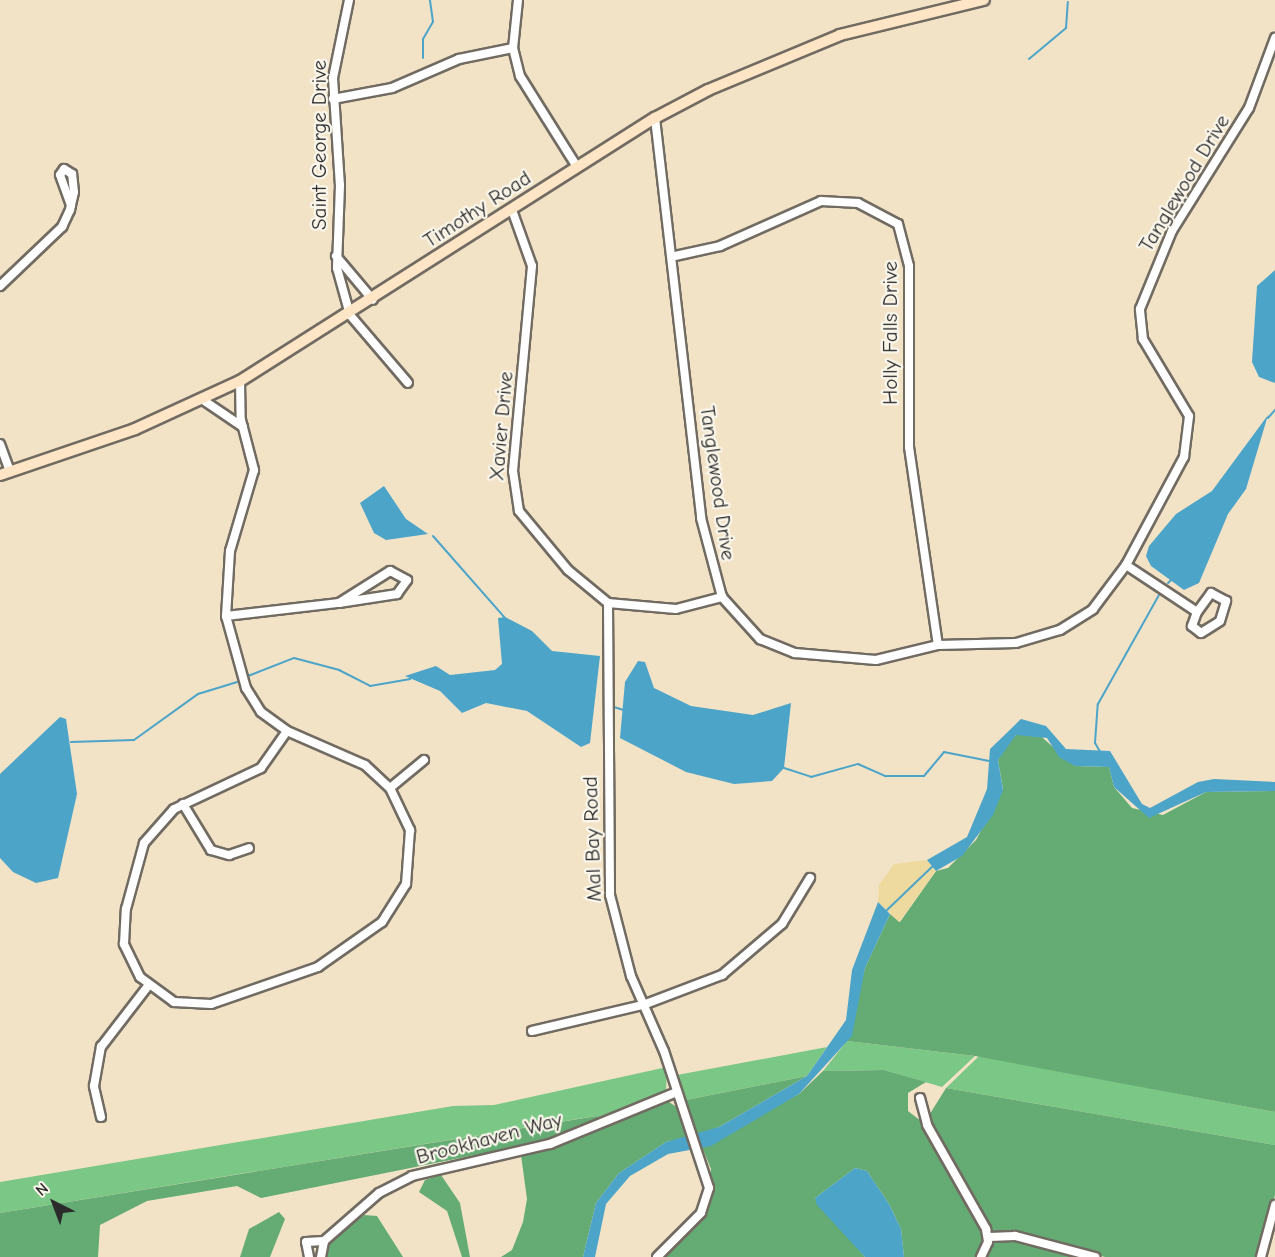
<!DOCTYPE html>
<style>
body{margin:0}
#map{position:relative;width:1275px;height:1257px;overflow:hidden;background:#f2e3c7;font-family:"Comic Neue",sans-serif}
div>[style]{position:absolute}
.green>*{inset:0;background:#7bc786}
.forest>*{inset:0;background:#64ac73}
.sand>*{inset:0;background:#eeda9e}
.water>*{inset:0;background:#4ca4c9}
.stream>*{height:2px;margin:-1px;padding:0 1px;transform-origin:1px;border-radius:1px;background:#4ca4c9}
.roads{filter:drop-shadow(2px 0 #716b62) drop-shadow(-2px 0 #716b62) drop-shadow(0 2px #716b62) drop-shadow(0 -2px #716b62)}
.street>*{height:8px;margin:-4px;padding:0 4px;transform-origin:4px;border-radius:4px;background:#fff}
.secondary>*{height:10px;margin:-5px;padding:0 5px;transform-origin:5px;border-radius:5px;background:#fee5c5}
span{translate:-50% -50%;white-space:nowrap;text-align:center;line-height:1.15;-webkit-text-stroke:4.5px #fbf7ec;paint-order:stroke}
.street-label{font-size:21px;color:#2b2b2b}
.north{position:absolute;left:24px;top:1173px;width:60px;height:60px;-webkit-text-stroke:4px #fbf7ec;paint-order:stroke;rotate:318deg;font-size:16px;font-weight:700;line-height:24px;text-align:center;color:#2b2b2b}
.north::after{content:'';display:block;margin:auto;width:21px;height:27px;background:#2b2b2b;clip-path:polygon(50% 0,100% 100%,50% 72%,0 100%)}
</style>
<div id="map">
<div class="green">
<div style="clip-path:polygon(847px 1041px,975px 1056px,942px 1087px,884px 1070px,823px 1071px)"></div>
<div style="clip-path:polygon(827px 1047px,807px 1076px,686px 1100px,677px 1075px)"></div>
<div style="clip-path:polygon(979px 1056px,1275px 1112px,1275px 1145px,946px 1088px)"></div>
<div style="clip-path:polygon(667px 1067px,666px 1091px,599px 1120px,596px 1116px,0 1213px,0 1182px,453px 1106px,494px 1105px)"></div>
</div>
<div class="forest">
<div style="clip-path:polygon(1037px 733px,1075px 766px,1109px 767px,1114px 787px,1132px 808px,1163px 815px,1206px 792px,1275px 791px,1275px 1112px,975px 1056px,847px 1041px,865px 968px,890px 914px,900px 922px,936px 871px,948px 868px,976px 840px,1003px 789px,998px 760px,1007px 744px,1016px 735px)"></div>
<div style="clip-path:polygon(884px 1070px,926px 1082px,908px 1093px,908px 1111px,921px 1121px,982px 1227px,985px 1247px,977px 1257px,904px 1257px,901px 1229px,889px 1204px,867px 1171px,855px 1168px,815px 1198px,865px 1257px,662px 1257px,708px 1208px,711px 1169px,702px 1147px,799px 1094px,823px 1071px)"></div>
<div style="clip-path:polygon(807px 1076px,719px 1127px,696px 1136px,686px 1100px)"></div>
<div style="clip-path:polygon(946px 1088px,1275px 1145px,1275px 1195px,1257px 1257px,1105px 1257px,1010px 1230px,994px 1234px,928px 1117px)"></div>
<div style="clip-path:polygon(666px 1100px,678px 1108px,689px 1137px,666px 1142px,619px 1173px,596px 1203px,583px 1257px,501px 1257px,512px 1250px,523px 1222px,527px 1199px,521px 1155px)"></div>
<div style="clip-path:polygon(597px 1116px,599px 1120px,550px 1140px,261px 1198px,237px 1186px,147px 1201px,100px 1225px,98px 1257px,0 1257px,0 1213px)"></div>
<div style="clip-path:polygon(441px 1175px,460px 1203px,470px 1257px,462px 1257px,447px 1211px,419px 1192px,425px 1180px)"></div>
<div style="clip-path:polygon(279px 1212px,285px 1219px,270px 1257px,240px 1257px,249px 1229px)"></div>
<div style="clip-path:polygon(364px 1215px,377px 1216px,403px 1257px,325px 1257px,332px 1239px)"></div>
<div style="clip-path:polygon(1009px 1240px,1052px 1250px,1078px 1257px,986px 1257px,994px 1243px)"></div>
</div>
<div class="sand">
<div style="clip-path:polygon(927px 860px,936px 871px,899px 922px,878px 902px,879px 885px,894px 864px)"></div>
</div>
<div class="water">
<div style="clip-path:polygon(1275px 270px,1275px 383px,1259px 377px,1252px 362px,1257px 286px)"></div>
<div style="clip-path:polygon(1268px 415px,1246px 489px,1228px 514px,1199px 583px,1184px 590px,1151px 566px,1146px 556px,1149px 546px,1176px 514px,1212px 491px)"></div>
<div style="clip-path:polygon(384px 486px,406px 519px,428px 534px,386px 540px,374px 533px,360px 503px)"></div>
<div style="clip-path:polygon(505px 617px,532px 631px,552px 651px,600px 656px,590px 743px,581px 747px,527px 711px,486px 703px,462px 713px,440px 691px,405px 676px,436px 666px,450px 675px,495px 670px,502px 664px,498px 618px)"></div>
<div style="clip-path:polygon(638px 661px,645px 662px,654px 688px,691px 706px,753px 715px,791px 703px,784px 768px,772px 781px,734px 784px,686px 772px,620px 738px,625px 682px)"></div>
<div style="clip-path:polygon(60px 717px,66px 719px,77px 794px,58px 878px,36px 883px,13px 872px,0 858px,0 774px)"></div>
<div style="clip-path:polygon(1021px 719px,1046px 726px,1066px 749px,1110px 751px,1142px 804px,1150px 808px,1198px 782px,1214px 779px,1275px 782px,1275px 791px,1206px 792px,1149px 818px,1114px 787px,1109px 767px,1075px 766px,1059px 757px,1047px 738px,1016px 735px,998px 760px,1003px 790px,993px 815px,962px 856px,936px 871px,927px 860px,967px 837px,987px 789px,990px 749px)"></div>
<div style="clip-path:polygon(878px 902px,890px 914px,865px 968px,852px 1036px,799px 1094px,711px 1146px,668px 1154px,630px 1176px,606px 1204px,595px 1257px,583px 1257px,596px 1203px,619px 1173px,666px 1142px,719px 1127px,807px 1076px,846px 1020px,852px 970px)"></div>
<div style="clip-path:polygon(855px 1168px,867px 1171px,889px 1204px,901px 1229px,904px 1257px,865px 1257px,817px 1205px,815px 1198px)"></div>
</div>
<div class="stream">
<div style="left:423px;top:58px;width:19px;rotate:-90deg"></div>
<div style="left:423px;top:39px;width:20px;rotate:-60deg"></div>
<div style="left:433px;top:22px;width:22px;rotate:-98deg"></div>
<div style="left:1029px;top:59px;width:48px;rotate:-40deg"></div>
<div style="left:1066px;top:28px;width:26px;rotate:-86deg"></div>
<div style="left:1268px;top:418px;width:11px;rotate:-49deg"></div>
<div style="left:433px;top:536px;width:111px;rotate:48.7deg"></div>
<div style="left:1168px;top:583px;width:4px;rotate:-45deg"></div>
<div style="left:248px;top:676px;width:49px;rotate:-21.4deg"></div>
<div style="left:294px;top:658px;width:47px;rotate:14.9deg"></div>
<div style="left:339px;top:670px;width:35px;rotate:27deg"></div>
<div style="left:370px;top:686px;width:41px;rotate:-9.9deg"></div>
<div style="left:614px;top:707px;width:9px;rotate:18deg"></div>
<div style="left:71px;top:742px;width:63px;rotate:-1.8deg"></div>
<div style="left:134px;top:740px;width:79px;rotate:-35.7deg"></div>
<div style="left:198px;top:694px;width:41px;rotate:-17.1deg"></div>
<div style="left:1102px;top:755px;width:14px;rotate:-120deg"></div>
<div style="left:1095px;top:743px;width:39px;rotate:-86deg"></div>
<div style="left:1098px;top:704px;width:127px;rotate:-60.8deg"></div>
<div style="left:781px;top:767px;width:32px;rotate:18deg"></div>
<div style="left:811px;top:777px;width:49px;rotate:-15.5deg"></div>
<div style="left:858px;top:764px;width:30px;rotate:24deg"></div>
<div style="left:885px;top:776px;width:39px"></div>
<div style="left:924px;top:776px;width:31px;rotate:-50deg"></div>
<div style="left:944px;top:752px;width:46px;rotate:11.3deg"></div>
<div style="left:886px;top:911px;width:66px;rotate:-43.8deg"></div>
</div>
<div class="roads">
<div class="street">
<div style="left:349px;top:0;width:80px;rotate:101.6deg"></div>
<div style="left:333px;top:78px;width:107px;rotate:86.3deg"></div>
<div style="left:340px;top:185px;width:83px;rotate:92.1deg"></div>
<div style="left:337px;top:268px;width:49px;rotate:74.5deg"></div>
<div style="left:350px;top:315px;width:89px;rotate:49.5deg"></div>
<div style="left:518px;top:0;width:48px;rotate:95.9deg"></div>
<div style="left:513px;top:48px;width:29px;rotate:76deg"></div>
<div style="left:520px;top:76px;width:107px;rotate:57.9deg"></div>
<div style="left:333px;top:99px;width:60px;rotate:-10.6deg"></div>
<div style="left:392px;top:88px;width:73px;rotate:-23.4deg"></div>
<div style="left:459px;top:59px;width:55px;rotate:-11.5deg"></div>
<div style="left:655px;top:118px;width:403px;rotate:83.4deg"></div>
<div style="left:701px;top:518px;width:82px;rotate:75.1deg"></div>
<div style="left:722px;top:597px;width:57px;rotate:47.9deg"></div>
<div style="left:760px;top:639px;width:38px;rotate:22deg"></div>
<div style="left:795px;top:653px;width:81px;rotate:4.9deg"></div>
<div style="left:876px;top:660px;width:64px;rotate:-13.6deg"></div>
<div style="left:938px;top:645px;width:78px;rotate:-1.5deg"></div>
<div style="left:1016px;top:643px;width:46px;rotate:-16.5deg"></div>
<div style="left:1060px;top:630px;width:39px;rotate:-32deg"></div>
<div style="left:1093px;top:609px;width:55px;rotate:-53.1deg"></div>
<div style="left:1126px;top:565px;width:123px;rotate:-61.8deg"></div>
<div style="left:1184px;top:457px;width:41px;rotate:-83deg"></div>
<div style="left:1189px;top:416px;width:90px;rotate:-120.9deg"></div>
<div style="left:1143px;top:339px;width:30px;rotate:-96deg"></div>
<div style="left:1140px;top:309px;width:84px;rotate:-67.7deg"></div>
<div style="left:1172px;top:231px;width:145px;rotate:-58deg"></div>
<div style="left:1249px;top:108px;width:75px;rotate:-69.6deg"></div>
<div style="left:512px;top:210px;width:59px;rotate:70.3deg"></div>
<div style="left:532px;top:266px;width:206px;rotate:95.3deg"></div>
<div style="left:513px;top:471px;width:40px;rotate:81.5deg"></div>
<div style="left:519px;top:511px;width:77px;rotate:50.3deg"></div>
<div style="left:568px;top:570px;width:52px;rotate:39.5deg"></div>
<div style="left:608px;top:603px;width:68px;rotate:5deg"></div>
<div style="left:676px;top:609px;width:48px;rotate:-14.6deg"></div>
<div style="left:336px;top:256px;width:57px;rotate:49.9deg"></div>
<div style="left:675px;top:256px;width:46px;rotate:-12.5deg"></div>
<div style="left:720px;top:246px;width:111px;rotate:-24deg"></div>
<div style="left:821px;top:201px;width:37px;rotate:3deg"></div>
<div style="left:858px;top:203px;width:45px;rotate:27.7deg"></div>
<div style="left:898px;top:224px;width:43px;rotate:75.3deg"></div>
<div style="left:909px;top:266px;width:181px;rotate:90deg"></div>
<div style="left:909px;top:447px;width:200px;rotate:81.7deg"></div>
<div style="left:0;top:286px;width:86px;rotate:-43.6deg"></div>
<div style="left:62px;top:227px;width:19px;rotate:-65deg"></div>
<div style="left:70px;top:210px;width:5px;rotate:-79deg"></div>
<div style="left:71px;top:205px;width:13px;rotate:-77deg"></div>
<div style="left:74px;top:192px;width:18px;rotate:-96deg"></div>
<div style="left:72px;top:174px;width:9px;rotate:-148deg"></div>
<div style="left:64px;top:169px;width:7px;rotate:124deg"></div>
<div style="left:60px;top:175px;width:32px;rotate:70deg"></div>
<div style="left:240px;top:381px;width:39px;rotate:89deg"></div>
<div style="left:241px;top:420px;width:52px;rotate:75.4deg"></div>
<div style="left:254px;top:470px;width:84px;rotate:106.5deg"></div>
<div style="left:230px;top:551px;width:65px;rotate:93.5deg"></div>
<div style="left:226px;top:616px;width:75px;rotate:74.5deg"></div>
<div style="left:246px;top:688px;width:28px;rotate:58deg"></div>
<div style="left:261px;top:712px;width:32px;rotate:36deg"></div>
<div style="left:203px;top:400px;width:48px;rotate:34deg"></div>
<div style="left:0;top:444px;width:30px;rotate:70deg"></div>
<div style="left:1126px;top:565px;width:85px;rotate:33.5deg"></div>
<div style="left:1197px;top:612px;width:15px;rotate:110deg"></div>
<div style="left:1192px;top:626px;width:11px;rotate:38deg"></div>
<div style="left:1201px;top:633px;width:22px;rotate:-32deg"></div>
<div style="left:1220px;top:621px;width:21px;rotate:-73deg"></div>
<div style="left:1226px;top:601px;width:17px;rotate:-152deg"></div>
<div style="left:1211px;top:593px;width:24px;rotate:126deg"></div>
<div style="left:608px;top:603px;width:292px;rotate:89.6deg"></div>
<div style="left:610px;top:895px;width:84px;rotate:75.5deg"></div>
<div style="left:631px;top:976px;width:82px;rotate:66.3deg"></div>
<div style="left:664px;top:1051px;width:144px;rotate:71.8deg"></div>
<div style="left:709px;top:1188px;width:26px;rotate:108deg"></div>
<div style="left:701px;top:1213px;width:62px;rotate:135deg"></div>
<div style="left:226px;top:616px;width:114px;rotate:-6.6deg"></div>
<div style="left:339px;top:603px;width:59px;rotate:-8.8deg"></div>
<div style="left:397px;top:594px;width:17px;rotate:-54deg"></div>
<div style="left:407px;top:580px;width:19px;rotate:-152deg"></div>
<div style="left:390px;top:571px;width:60px;rotate:147.9deg"></div>
<div style="left:287px;top:731px;width:85px;rotate:23.6deg"></div>
<div style="left:365px;top:765px;width:34px;rotate:43deg"></div>
<div style="left:390px;top:788px;width:47px;rotate:64.5deg"></div>
<div style="left:410px;top:830px;width:54px;rotate:94.2deg"></div>
<div style="left:406px;top:884px;width:45px;rotate:122.3deg"></div>
<div style="left:382px;top:922px;width:78px;rotate:144.9deg"></div>
<div style="left:318px;top:967px;width:113px;rotate:160.9deg"></div>
<div style="left:211px;top:1004px;width:37px;rotate:-177deg"></div>
<div style="left:174px;top:1002px;width:42px;rotate:-143.7deg"></div>
<div style="left:140px;top:977px;width:37px;rotate:-116deg"></div>
<div style="left:124px;top:944px;width:35px;rotate:-87deg"></div>
<div style="left:126px;top:909px;width:68px;rotate:-74.7deg"></div>
<div style="left:144px;top:843px;width:45px;rotate:-48.6deg"></div>
<div style="left:174px;top:809px;width:96px;rotate:-25.2deg"></div>
<div style="left:261px;top:768px;width:45px;rotate:-54.9deg"></div>
<div style="left:390px;top:788px;width:44px;rotate:-39.5deg"></div>
<div style="left:183px;top:804px;width:54px;rotate:58.7deg"></div>
<div style="left:211px;top:850px;width:19px;rotate:16deg"></div>
<div style="left:229px;top:855px;width:21px;rotate:-19deg"></div>
<div style="left:532px;top:1031px;width:114px;rotate:-13.2deg"></div>
<div style="left:643px;top:1005px;width:85px;rotate:-20.8deg"></div>
<div style="left:722px;top:975px;width:79px;rotate:-40.4deg"></div>
<div style="left:782px;top:924px;width:54px;rotate:-58.7deg"></div>
<div style="left:920px;top:1098px;width:28px;rotate:75deg"></div>
<div style="left:927px;top:1125px;width:120px;rotate:60.4deg"></div>
<div style="left:986px;top:1229px;width:13px;rotate:81deg"></div>
<div style="left:988px;top:1242px;width:17px;rotate:115deg"></div>
<div style="left:101px;top:1117px;width:32px;rotate:-103deg"></div>
<div style="left:94px;top:1086px;width:40px;rotate:-80deg"></div>
<div style="left:101px;top:1047px;width:77px;rotate:-52.4deg"></div>
<div style="left:989px;top:1237px;width:26px;rotate:-2deg"></div>
<div style="left:1015px;top:1236px;width:83px;rotate:14.7deg"></div>
<div style="left:324px;top:1241px;width:73px;rotate:-41.1deg"></div>
<div style="left:379px;top:1193px;width:37px;rotate:-27deg"></div>
<div style="left:412px;top:1176px;width:142px;rotate:-13.1deg"></div>
<div style="left:550px;top:1144px;width:137px;rotate:-22.3deg"></div>
<div style="left:309px;top:1257px;width:15px;rotate:-101deg"></div>
<div style="left:306px;top:1242px;width:18px;rotate:-3deg"></div>
<div style="left:321px;top:1257px;width:16px;rotate:-79deg"></div>
<div style="left:1261px;top:1257px;width:54px;rotate:-74.9deg"></div>
</div>
<div class="secondary">
<div style="left:0;top:475px;width:143px;rotate:-18.8deg"></div>
<div style="left:135px;top:429px;width:115px;rotate:-24.6deg"></div>
<div style="left:240px;top:381px;width:491px;rotate:-32.4deg"></div>
<div style="left:655px;top:118px;width:60px;rotate:-27.8deg"></div>
<div style="left:708px;top:90px;width:143px;rotate:-22.6deg"></div>
<div style="left:840px;top:35px;width:148px;rotate:-13.7deg"></div>
</div>
</div>
<div class="street-label">
<span style="left:319px;top:145px;rotate:-90deg">Saint George Drive</span>
<span style="left:1184px;top:183px;rotate:-59deg">Tanglewood Drive</span>
<span style="left:477px;top:209px;rotate:-33deg">Timothy Road</span>
<span style="left:890px;top:333px;rotate:-90deg">Holly Falls Drive</span>
<span style="left:501px;top:426px;rotate:-85deg">Xavier Drive</span>
<span style="left:718px;top:483px;rotate:82deg">Tanglewood Drive</span>
<span style="left:592px;top:839px;rotate:-92deg">Mal Bay Road</span>
<span style="left:489px;top:1138px;rotate:-15deg">Brookhaven Way</span>
</div>
<div class="north">N</div>
</div>
